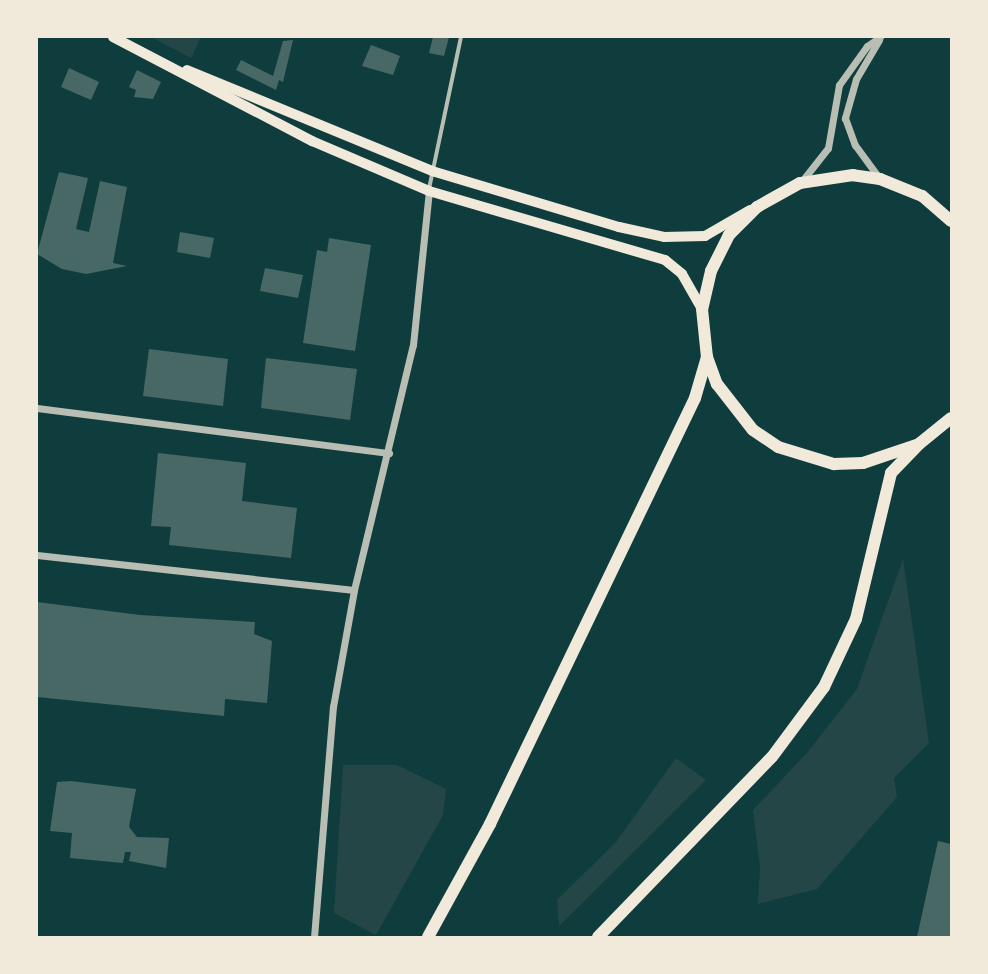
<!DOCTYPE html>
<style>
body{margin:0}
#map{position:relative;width:988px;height:974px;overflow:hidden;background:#0f3d3e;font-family:Literata,serif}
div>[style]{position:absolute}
.green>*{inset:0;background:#244646}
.building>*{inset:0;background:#486865}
.service>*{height:3.5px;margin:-1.75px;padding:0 1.75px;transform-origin:1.75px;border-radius:1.75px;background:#b8beb3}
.minor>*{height:7px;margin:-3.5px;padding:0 3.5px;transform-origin:3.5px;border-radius:3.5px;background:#b8beb3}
.secondary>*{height:10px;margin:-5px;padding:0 5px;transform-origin:5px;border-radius:5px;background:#f1e9da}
.primary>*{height:12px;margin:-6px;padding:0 6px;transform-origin:6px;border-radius:6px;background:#f1e9da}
.trunk>*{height:12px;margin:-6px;padding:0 6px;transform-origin:6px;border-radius:6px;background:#f1e9da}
span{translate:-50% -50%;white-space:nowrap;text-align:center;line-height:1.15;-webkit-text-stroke:5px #f1e9da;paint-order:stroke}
.frame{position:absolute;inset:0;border:38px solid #f1e9da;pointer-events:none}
</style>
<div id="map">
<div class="green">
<div style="clip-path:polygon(151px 37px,201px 37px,191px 58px)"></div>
<div style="clip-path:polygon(903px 559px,929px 743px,894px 778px,897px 797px,817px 889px,758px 904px,760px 867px,753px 810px,807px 753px,857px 689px)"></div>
<div style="clip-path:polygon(676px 758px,706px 780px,559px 926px,557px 900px,616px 842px)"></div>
<div style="clip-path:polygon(343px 765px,397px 765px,446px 789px,443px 815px,376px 935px,334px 913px)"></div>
</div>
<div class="building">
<div style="clip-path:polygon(433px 37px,449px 37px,444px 56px,429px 53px)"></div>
<div style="clip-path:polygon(293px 40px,283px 82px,279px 80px,276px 90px,236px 70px,241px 60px,273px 76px,283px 41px)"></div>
<div style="clip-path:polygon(371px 45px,400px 56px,393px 75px,362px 66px)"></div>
<div style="clip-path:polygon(69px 68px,99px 82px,91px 100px,61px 87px)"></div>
<div style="clip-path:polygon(137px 70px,161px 82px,153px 99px,134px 97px,136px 90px,129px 87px)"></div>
<div style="clip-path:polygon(59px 172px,88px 178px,76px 229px,89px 232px,100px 181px,127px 187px,113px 263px,127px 266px,86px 274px,62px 269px,37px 254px)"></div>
<div style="clip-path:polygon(180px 232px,214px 238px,210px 258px,177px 252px)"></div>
<div style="clip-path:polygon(329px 238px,371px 245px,355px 351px,303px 343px,317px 250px,327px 252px)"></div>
<div style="clip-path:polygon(265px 268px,303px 275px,298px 298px,260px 291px)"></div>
<div style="clip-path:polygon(149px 349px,228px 359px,223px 406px,143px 396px)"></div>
<div style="clip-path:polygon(266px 358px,357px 369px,350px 420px,261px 408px)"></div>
<div style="clip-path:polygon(158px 453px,246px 463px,242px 501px,297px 508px,291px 558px,169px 545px,171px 527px,151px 526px)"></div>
<div style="clip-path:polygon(37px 602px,140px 615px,255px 622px,254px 634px,272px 641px,267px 703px,225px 699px,224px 716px,37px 697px)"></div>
<div style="clip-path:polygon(71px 781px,136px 789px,129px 827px,137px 837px,169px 838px,166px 868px,129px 861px,131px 852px,125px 852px,123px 863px,70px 858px,72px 833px,50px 831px,57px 782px)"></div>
<div style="clip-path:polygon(938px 841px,951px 844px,951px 937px,917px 937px)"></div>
</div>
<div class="service">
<div style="left:429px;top:189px;width:155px;rotate:-78.1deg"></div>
</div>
<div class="minor">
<div style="left:879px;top:40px;width:45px;rotate:120.5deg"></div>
<div style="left:856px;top:79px;width:41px;rotate:105.8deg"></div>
<div style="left:845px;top:118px;width:29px;rotate:70deg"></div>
<div style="left:855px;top:145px;width:42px;rotate:53.7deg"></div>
<div style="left:802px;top:181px;width:42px;rotate:-51.8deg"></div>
<div style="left:828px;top:148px;width:64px;rotate:-80.1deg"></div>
<div style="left:839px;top:85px;width:48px;rotate:-54.3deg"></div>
<div style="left:867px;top:46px;width:16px;rotate:-35deg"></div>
<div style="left:37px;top:408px;width:355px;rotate:7.3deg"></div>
<div style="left:37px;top:555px;width:319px;rotate:6.3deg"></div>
<div style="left:354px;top:590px;width:252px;rotate:-76.5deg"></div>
<div style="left:413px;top:345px;width:155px;rotate:-84.1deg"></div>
<div style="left:314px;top:937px;width:231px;rotate:-85.3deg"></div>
<div style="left:333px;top:707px;width:119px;rotate:-79.8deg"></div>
</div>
<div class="secondary">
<div style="left:113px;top:37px;width:225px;rotate:27.6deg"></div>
<div style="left:312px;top:141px;width:127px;rotate:23.1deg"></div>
<div style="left:429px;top:191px;width:246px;rotate:16.3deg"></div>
<div style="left:665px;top:260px;width:22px;rotate:39deg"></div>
<div style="left:682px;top:274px;width:40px;rotate:60.3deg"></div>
<div style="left:187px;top:70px;width:265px;rotate:22.4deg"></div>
<div style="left:432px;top:171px;width:195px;rotate:16.7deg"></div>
<div style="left:619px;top:227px;width:46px;rotate:12.5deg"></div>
<div style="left:664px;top:237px;width:41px;rotate:-1.4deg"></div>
<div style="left:705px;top:236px;width:52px;rotate:-30deg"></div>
</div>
<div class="primary">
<div style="left:951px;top:221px;width:38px;rotate:-139deg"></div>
<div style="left:922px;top:196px;width:45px;rotate:-158deg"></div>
<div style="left:880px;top:179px;width:27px;rotate:-172deg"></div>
<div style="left:853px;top:175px;width:54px;rotate:171.4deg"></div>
<div style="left:800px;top:183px;width:49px;rotate:150.8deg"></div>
<div style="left:757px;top:207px;width:40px;rotate:135deg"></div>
<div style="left:729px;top:235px;width:40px;rotate:116.6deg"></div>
<div style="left:711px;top:271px;width:39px;rotate:103deg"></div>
<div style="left:702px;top:309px;width:48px;rotate:84.1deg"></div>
<div style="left:707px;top:357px;width:29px;rotate:70deg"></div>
<div style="left:717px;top:384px;width:58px;rotate:52deg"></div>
<div style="left:753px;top:430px;width:30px;rotate:34deg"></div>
<div style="left:778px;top:447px;width:59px;rotate:16.9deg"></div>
<div style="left:834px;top:464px;width:29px;rotate:-2deg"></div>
<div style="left:863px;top:463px;width:59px;rotate:-18.7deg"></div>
<div style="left:919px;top:444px;width:41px;rotate:-39.1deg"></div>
</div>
<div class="trunk">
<div style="left:428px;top:937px;width:129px;rotate:-61.2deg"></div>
<div style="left:490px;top:824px;width:473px;rotate:-64.3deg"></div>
<div style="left:695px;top:398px;width:43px;rotate:-73.7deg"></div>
<div style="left:598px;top:937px;width:250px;rotate:-46deg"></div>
<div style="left:772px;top:757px;width:87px;rotate:-53.4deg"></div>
<div style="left:824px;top:687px;width:75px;rotate:-64.8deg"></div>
<div style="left:856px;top:619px;width:150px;rotate:-76.5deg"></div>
<div style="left:891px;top:473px;width:40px;rotate:-46deg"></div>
</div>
<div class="frame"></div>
</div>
